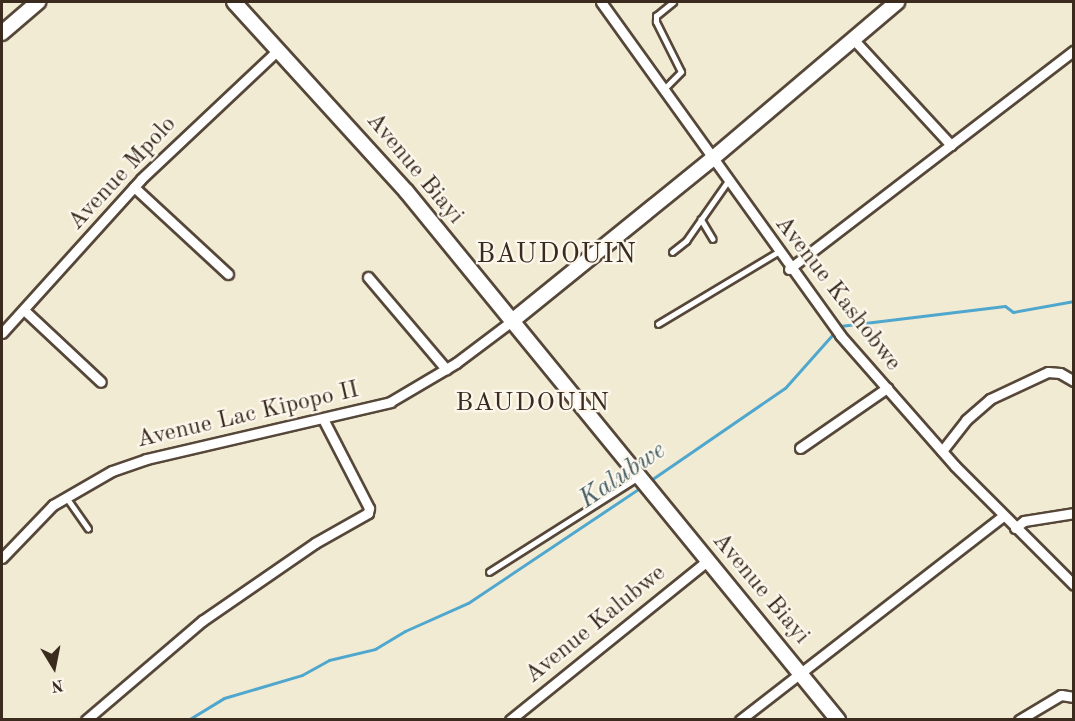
<!DOCTYPE html>
<style>
body{margin:0}
#map{position:relative;width:1075px;height:721px;overflow:hidden;background:#f2ebd4;font-family:"Old Standard TT",serif}
div>[style]{position:absolute}
.stream>*{height:3px;margin:-1.5px;padding:0 1.5px;transform-origin:1.5px;border-radius:1.5px;background:#50a7cd}
.roads{filter:drop-shadow(2px 0 #564739) drop-shadow(-2px 0 #564739) drop-shadow(0 2px #564739) drop-shadow(0 -2px #564739)}
.lane>*{height:4.5px;margin:-2.25px;padding:0 2.25px;transform-origin:2.25px;border-radius:2.25px;background:#fff}
.street>*{height:9px;margin:-4.5px;padding:0 4.5px;transform-origin:4.5px;border-radius:4.5px;background:#fff}
.secondary>*{height:14px;margin:-7px;padding:0 7px;transform-origin:7px;border-radius:7px;background:#fff}
span{translate:-50% -50%;white-space:nowrap;text-align:center;line-height:1.15;-webkit-text-stroke:4.5px #fbf7ec;paint-order:stroke}
.street-label{font-size:24px;color:#3b2a1e}
.neighbourhood-label{font-size:26px;color:#3b2a1e;letter-spacing:1.5px}
.water-label{font-size:26px;color:#435c64;font-style:italic}
.quarter-label{font-size:27px;color:#3b2a1e;letter-spacing:1.5px}
.frame{position:absolute;inset:0;border:3px solid #3b2a1e;pointer-events:none}
.north{position:absolute;left:24px;top:637px;width:60px;height:60px;-webkit-text-stroke:4px #fbf7ec;paint-order:stroke;rotate:170deg;font-size:16px;font-weight:700;line-height:24px;text-align:center;color:#3b2a1e}
.north::after{content:'';display:block;margin:auto;width:21px;height:27px;background:#3b2a1e;clip-path:polygon(50% 0,100% 100%,50% 72%,0 100%)}
</style>
<div id="map">
<div class="stream">
<div style="left:648px;top:482px;width:166px;rotate:-34.5deg"></div>
<div style="left:785px;top:388px;width:83px;rotate:-48.4deg"></div>
<div style="left:840px;top:326px;width:166px;rotate:-6.9deg"></div>
<div style="left:1005px;top:306px;width:10px;rotate:37deg"></div>
<div style="left:1013px;top:312px;width:62px;rotate:-10.2deg"></div>
<div style="left:188px;top:720px;width:42px;rotate:-31.4deg"></div>
<div style="left:224px;top:698px;width:81px;rotate:-16.4deg"></div>
<div style="left:302px;top:675px;width:31px;rotate:-29deg"></div>
<div style="left:329px;top:660px;width:47px;rotate:-13.4deg"></div>
<div style="left:375px;top:649px;width:35px;rotate:-31deg"></div>
<div style="left:405px;top:631px;width:69px;rotate:-24deg"></div>
<div style="left:468px;top:603px;width:211px;rotate:-33.8deg"></div>
</div>
<div class="roads">
<div class="lane">
<div style="left:664px;top:89px;width:24px;rotate:-45deg"></div>
<div style="left:681px;top:72px;width:56px;rotate:-116.6deg"></div>
<div style="left:656px;top:22px;width:6px;rotate:-90deg"></div>
<div style="left:656px;top:16px;width:22px;rotate:-39deg"></div>
<div style="left:701px;top:219px;width:23px;rotate:59deg"></div>
<div style="left:672px;top:252px;width:18px;rotate:-38deg"></div>
<div style="left:686px;top:241px;width:73px;rotate:-55deg"></div>
<div style="left:658px;top:324px;width:140px;rotate:-31deg"></div>
<div style="left:67px;top:498px;width:37px;rotate:55deg"></div>
<div style="left:489px;top:572px;width:175px;rotate:-32.4deg"></div>
</div>
<div class="street">
<div style="left:601px;top:2px;width:410px;rotate:54.3deg"></div>
<div style="left:840px;top:335px;width:174px;rotate:48.7deg"></div>
<div style="left:955px;top:466px;width:168px;rotate:45deg"></div>
<div style="left:854px;top:40px;width:143px;rotate:47.3deg"></div>
<div style="left:134px;top:187px;width:128px;rotate:42.8deg"></div>
<div style="left:789px;top:269px;width:359px;rotate:-37.5deg"></div>
<div style="left:368px;top:277px;width:121px;rotate:49.7deg"></div>
<div style="left:24px;top:310px;width:105px;rotate:43.1deg"></div>
<div style="left:2px;top:333px;width:207px;rotate:-47.9deg"></div>
<div style="left:141px;top:179px;width:190px;rotate:-43.3deg"></div>
<div style="left:800px;top:448px;width:106px;rotate:-34.6deg"></div>
<div style="left:942px;top:451px;width:39px;rotate:-52deg"></div>
<div style="left:966px;top:420px;width:32px;rotate:-41deg"></div>
<div style="left:990px;top:399px;width:64px;rotate:-25deg"></div>
<div style="left:1048px;top:372px;width:12px;rotate:5deg"></div>
<div style="left:1060px;top:373px;width:16px;rotate:30deg"></div>
<div style="left:1015px;top:528px;width:11px;rotate:-38deg"></div>
<div style="left:1024px;top:521px;width:51px;rotate:-9.1deg"></div>
<div style="left:2px;top:558px;width:74px;rotate:-46.1deg"></div>
<div style="left:53px;top:505px;width:68px;rotate:-30deg"></div>
<div style="left:112px;top:471px;width:36px;rotate:-19deg"></div>
<div style="left:146px;top:459px;width:251px;rotate:-13.1deg"></div>
<div style="left:390px;top:402px;width:77px;rotate:-30.6deg"></div>
<div style="left:456px;top:363px;width:70px;rotate:-36.9deg"></div>
<div style="left:86px;top:720px;width:153px;rotate:-40.5deg"></div>
<div style="left:202px;top:621px;width:137px;rotate:-34.6deg"></div>
<div style="left:315px;top:543px;width:61px;rotate:-29.5deg"></div>
<div style="left:368px;top:513px;width:5px;rotate:-79deg"></div>
<div style="left:369px;top:508px;width:100px;rotate:-117.3deg"></div>
<div style="left:510px;top:720px;width:253px;rotate:-38.9deg"></div>
<div style="left:740px;top:720px;width:333px;rotate:-37.8deg"></div>
<div style="left:1019px;top:720px;width:49px;rotate:-30.8deg"></div>
<div style="left:1061px;top:695px;width:13px;rotate:9deg"></div>
</div>
<div class="secondary">
<div style="left:234px;top:2px;width:256px;rotate:47.7deg"></div>
<div style="left:406px;top:191px;width:683px;rotate:50.76deg"></div>
<div style="left:2px;top:33px;width:48px;rotate:-40.7deg"></div>
<div style="left:512px;top:321px;width:257px;rotate:-39deg"></div>
<div style="left:712px;top:159px;width:243px;rotate:-40.3deg"></div>
</div>
</div>
<div class="street-label">
<span style="left:414px;top:169px;rotate:50deg">Avenue Biayi</span>
<span style="left:123px;top:174px;rotate:-47deg">Avenue Mpolo</span>
<span style="left:837px;top:294px;rotate:52deg">Avenue Kashobwe</span>
<span style="left:248px;top:416px;rotate:-13deg">Avenue Lac Kipopo II</span>
<span style="left:760px;top:589px;rotate:50deg">Avenue Biayi</span>
<span style="left:596px;top:625px;rotate:-39deg">Avenue Kalubwe</span>
</div>
<div class="neighbourhood-label">
<span style="left:533px;top:404px">BAUDOUIN</span>
</div>
<div class="water-label">
<span style="left:623px;top:476px;rotate:-34deg">Kalubwe</span>
</div>
<div class="quarter-label">
<span style="left:557px;top:255px">BAUDOUIN</span>
</div>
<div class="frame"></div>
<div class="north">N</div>
</div>
